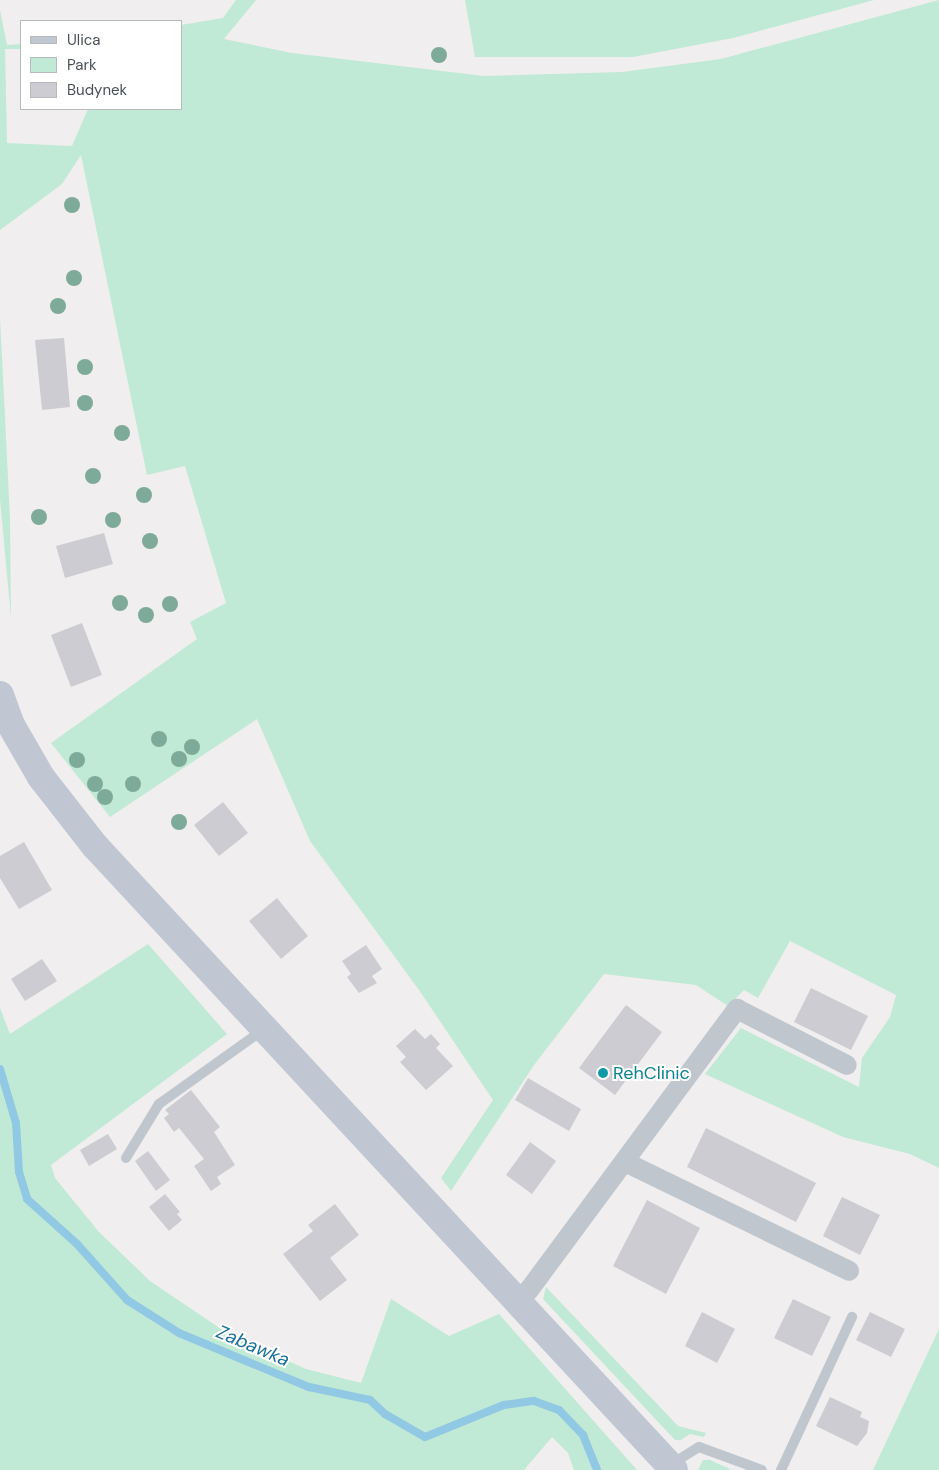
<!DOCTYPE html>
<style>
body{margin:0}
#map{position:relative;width:939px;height:1470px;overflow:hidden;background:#f0eeee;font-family:"DM Sans",sans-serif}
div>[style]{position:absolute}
.green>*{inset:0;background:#c0ead5}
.stream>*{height:8px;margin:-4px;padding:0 4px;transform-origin:4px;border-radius:4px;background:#91c8e3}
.building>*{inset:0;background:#ccccd2}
.service>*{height:10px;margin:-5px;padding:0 5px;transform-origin:5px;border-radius:5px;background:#c0c6ce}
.minor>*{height:20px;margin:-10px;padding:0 10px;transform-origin:10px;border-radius:10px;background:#c0c6ce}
.secondary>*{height:28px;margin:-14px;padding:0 14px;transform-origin:14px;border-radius:14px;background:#c0c7d3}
.trees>*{width:16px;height:16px;margin:-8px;border-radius:50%;background:#7daa99}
.dots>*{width:14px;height:14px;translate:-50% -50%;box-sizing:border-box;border:2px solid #fff;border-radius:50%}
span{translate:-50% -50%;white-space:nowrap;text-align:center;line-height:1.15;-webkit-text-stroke:4px #fff;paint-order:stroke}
.culture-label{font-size:18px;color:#0d838f}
.left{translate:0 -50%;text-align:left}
.water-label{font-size:19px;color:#1a709a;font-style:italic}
.legend{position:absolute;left:20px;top:20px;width:162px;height:90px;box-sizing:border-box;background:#fff;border:1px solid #b6b9bd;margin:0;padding:6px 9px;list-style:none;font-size:15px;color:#484f59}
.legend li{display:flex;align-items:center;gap:10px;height:25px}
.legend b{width:25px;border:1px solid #b6b9bd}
</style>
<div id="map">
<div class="green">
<div style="clip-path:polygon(236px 0,256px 0,224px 39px,292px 53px,484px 76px,622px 72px,721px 59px,939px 0,939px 1168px,910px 1154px,843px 1137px,705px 1074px,741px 1028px,859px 1087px,862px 1058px,890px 1017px,896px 995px,790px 941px,758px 998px,744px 990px,728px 1006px,696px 985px,604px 974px,534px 1065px,451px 1191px,441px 1178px,493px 1100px,419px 990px,310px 841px,257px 719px,110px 817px,51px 743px,197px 639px,190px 622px,226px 603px,185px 466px,147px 475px,81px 155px,62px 184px,0 230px,0 10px,7px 45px,21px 44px,21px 49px,5px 49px,7px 143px,72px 146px,88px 109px,181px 109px,181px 25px,223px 18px)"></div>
<div style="clip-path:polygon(465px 0,874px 0,733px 38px,633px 57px,475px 57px)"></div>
<div style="clip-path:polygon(0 317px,10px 519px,11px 618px,0 499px)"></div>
<div style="clip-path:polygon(148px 944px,227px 1034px,51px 1165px,55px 1178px,99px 1232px,150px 1281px,224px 1331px,306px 1369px,361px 1383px,391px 1299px,449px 1336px,499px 1314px,637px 1470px,574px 1470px,568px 1453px,552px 1437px,524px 1470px,0 1470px,0 1008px,10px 1034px)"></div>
<div style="clip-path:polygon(546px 1287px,678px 1426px,706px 1433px,704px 1437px,690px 1434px,681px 1440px,675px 1440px,543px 1299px)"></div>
<div style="clip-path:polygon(939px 1329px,939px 1470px,873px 1470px)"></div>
<div style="clip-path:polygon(703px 1460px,710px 1460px,732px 1470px,698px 1470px)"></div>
</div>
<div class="stream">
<div style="left:0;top:1069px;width:56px;rotate:73.5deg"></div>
<div style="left:16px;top:1123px;width:49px;rotate:86.5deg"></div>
<div style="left:19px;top:1172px;width:28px;rotate:73deg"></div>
<div style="left:27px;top:1199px;width:67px;rotate:42deg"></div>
<div style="left:77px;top:1244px;width:75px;rotate:48.2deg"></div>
<div style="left:127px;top:1300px;width:62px;rotate:32.4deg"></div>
<div style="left:179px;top:1333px;width:141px;rotate:22.6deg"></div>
<div style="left:309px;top:1387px;width:62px;rotate:12deg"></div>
<div style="left:370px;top:1400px;width:21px;rotate:43deg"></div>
<div style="left:385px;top:1414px;width:46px;rotate:29.9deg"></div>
<div style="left:425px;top:1437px;width:85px;rotate:-22.1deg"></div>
<div style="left:504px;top:1405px;width:30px;rotate:-8deg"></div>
<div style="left:534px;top:1401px;width:27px;rotate:20deg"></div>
<div style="left:559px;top:1410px;width:35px;rotate:46deg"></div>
<div style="left:583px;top:1435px;width:38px;rotate:68deg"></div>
</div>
<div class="building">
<div style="clip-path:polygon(64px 338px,70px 407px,42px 410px,35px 340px)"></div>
<div style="clip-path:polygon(104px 533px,113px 564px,65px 578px,56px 546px)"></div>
<div style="clip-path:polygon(82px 623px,102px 675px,71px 687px,51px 635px)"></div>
<div style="clip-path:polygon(223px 802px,248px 833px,219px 856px,194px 825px)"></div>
<div style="clip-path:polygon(24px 842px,52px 890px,19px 909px,0 878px,0 856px)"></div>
<div style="clip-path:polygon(277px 898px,308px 936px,281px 959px,249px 921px)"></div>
<div style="clip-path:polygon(366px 945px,382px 969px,372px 976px,377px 983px,359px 993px,347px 977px,351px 974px,342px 961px)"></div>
<div style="clip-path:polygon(42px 959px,57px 981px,25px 1001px,11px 979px)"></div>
<div style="clip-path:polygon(811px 988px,868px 1016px,851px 1050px,794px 1022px)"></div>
<div style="clip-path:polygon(626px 1005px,662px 1032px,615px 1095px,579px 1068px)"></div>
<div style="clip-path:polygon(415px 1029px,425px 1039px,431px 1034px,440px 1044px,436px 1048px,453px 1066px,426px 1090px,400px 1062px,406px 1057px,396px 1046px)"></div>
<div style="clip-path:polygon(528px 1078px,581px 1109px,569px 1131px,515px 1100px)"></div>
<div style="clip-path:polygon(191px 1090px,220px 1127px,214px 1132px,235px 1165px,217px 1177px,221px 1184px,211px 1191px,194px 1166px,204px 1159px,179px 1128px,174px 1132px,164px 1118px,169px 1114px,165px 1110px)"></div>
<div style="clip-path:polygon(706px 1128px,816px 1183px,796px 1222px,687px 1167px)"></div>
<div style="clip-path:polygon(108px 1134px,117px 1149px,89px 1166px,80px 1150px)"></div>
<div style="clip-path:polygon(530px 1142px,556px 1161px,532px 1194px,506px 1175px)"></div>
<div style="clip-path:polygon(148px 1151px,170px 1180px,156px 1191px,135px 1161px)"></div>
<div style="clip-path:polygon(165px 1194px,180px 1212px,177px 1214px,182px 1220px,169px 1231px,149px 1207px)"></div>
<div style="clip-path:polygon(842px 1197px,880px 1215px,860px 1255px,823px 1236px)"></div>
<div style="clip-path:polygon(647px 1200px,700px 1228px,666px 1294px,613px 1266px)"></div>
<div style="clip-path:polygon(335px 1204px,359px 1235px,330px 1258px,347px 1280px,320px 1301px,283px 1254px,313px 1231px,308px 1225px)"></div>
<div style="clip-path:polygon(793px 1299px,831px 1317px,812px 1356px,774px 1338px)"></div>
<div style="clip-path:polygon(702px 1312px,735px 1329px,717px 1363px,685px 1346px)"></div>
<div style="clip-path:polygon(870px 1312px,905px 1329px,891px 1357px,856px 1340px)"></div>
<div style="clip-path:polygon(830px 1397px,862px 1412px,860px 1417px,869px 1421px,867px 1433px,857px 1446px,816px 1426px)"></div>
</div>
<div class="service">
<div style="left:126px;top:1158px;width:63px;rotate:-58.6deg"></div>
<div style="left:159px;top:1104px;width:129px;rotate:-35.5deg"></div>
<div style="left:670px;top:1465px;width:34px;rotate:-32deg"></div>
<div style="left:699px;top:1447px;width:67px;rotate:20.1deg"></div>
<div style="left:781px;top:1470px;width:169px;rotate:-65.1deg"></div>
</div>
<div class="minor">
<div style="left:625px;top:1162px;width:249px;rotate:25.9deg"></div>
<div style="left:517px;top:1301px;width:16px;rotate:-43deg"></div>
<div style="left:529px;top:1290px;width:350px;rotate:-53.5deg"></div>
<div style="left:737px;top:1009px;width:123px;rotate:27deg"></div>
</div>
<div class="secondary">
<div style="left:0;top:695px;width:32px;rotate:70deg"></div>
<div style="left:11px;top:725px;width:60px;rotate:60deg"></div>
<div style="left:41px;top:777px;width:88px;rotate:52deg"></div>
<div style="left:95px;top:846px;width:851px;rotate:47.14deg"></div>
</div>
<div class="trees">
<div style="left:439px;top:55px"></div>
<div style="left:72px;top:205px"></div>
<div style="left:74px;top:278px"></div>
<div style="left:58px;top:306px"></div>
<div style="left:85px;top:367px"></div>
<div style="left:85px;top:403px"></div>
<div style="left:122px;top:433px"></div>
<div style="left:93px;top:476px"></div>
<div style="left:144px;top:495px"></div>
<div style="left:39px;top:517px"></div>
<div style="left:113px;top:520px"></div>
<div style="left:150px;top:541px"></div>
<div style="left:120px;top:603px"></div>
<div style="left:170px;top:604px"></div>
<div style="left:146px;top:615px"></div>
<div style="left:159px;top:739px"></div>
<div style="left:192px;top:747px"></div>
<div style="left:179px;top:759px"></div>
<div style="left:77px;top:760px"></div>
<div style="left:95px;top:784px"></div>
<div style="left:133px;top:784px"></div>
<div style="left:105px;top:797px"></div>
<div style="left:179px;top:822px"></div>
</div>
<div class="dots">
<div style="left:603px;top:1073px;background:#0f9aa8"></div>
</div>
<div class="culture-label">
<span class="left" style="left:613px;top:1073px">RehClinic</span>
</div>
<div class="water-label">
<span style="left:253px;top:1346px;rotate:23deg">Zabawka</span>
</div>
<ul class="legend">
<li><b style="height:6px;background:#c0c7d3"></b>Ulica</li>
<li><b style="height:14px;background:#c0ead5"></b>Park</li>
<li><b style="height:14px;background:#ccccd2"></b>Budynek</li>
</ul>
</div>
